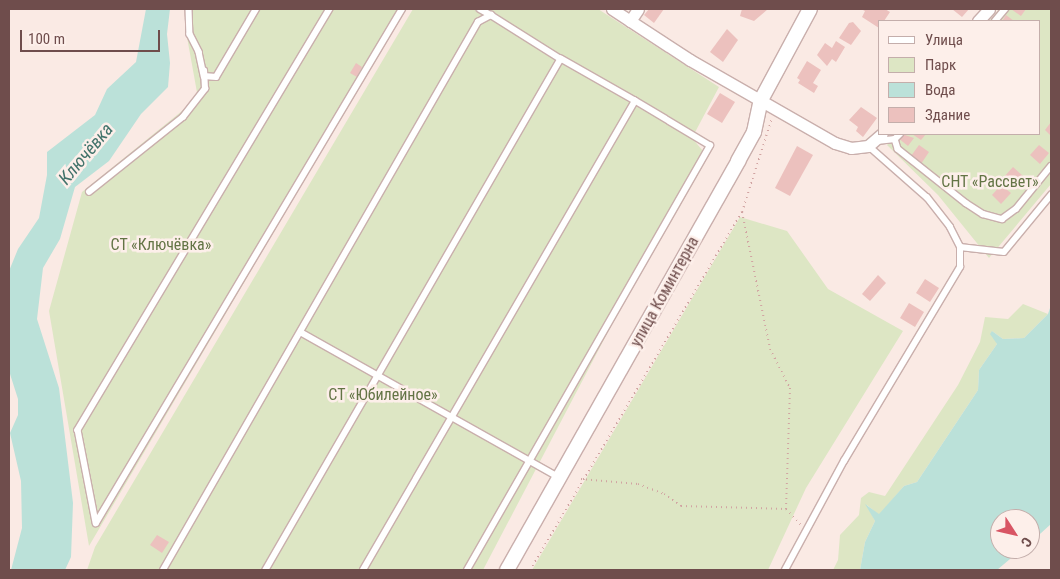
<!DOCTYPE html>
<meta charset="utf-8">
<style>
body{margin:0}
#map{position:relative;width:1060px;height:579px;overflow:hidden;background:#faeae4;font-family:"Roboto Condensed",sans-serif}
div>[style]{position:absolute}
.green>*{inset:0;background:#dde6c4}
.water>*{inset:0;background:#bbe1d9}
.building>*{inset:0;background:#ecc1be}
.path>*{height:2px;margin-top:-1px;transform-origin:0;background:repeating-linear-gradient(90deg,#d1a4a2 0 1px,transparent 0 5px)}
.roads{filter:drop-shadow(1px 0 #c9afac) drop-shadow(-1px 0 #c9afac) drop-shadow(0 1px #c9afac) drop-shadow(0 -1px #c9afac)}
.service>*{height:5.5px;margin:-2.75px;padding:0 2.75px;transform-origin:2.75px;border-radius:2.75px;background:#fff}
.minor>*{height:11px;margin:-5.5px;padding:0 5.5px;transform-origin:5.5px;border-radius:5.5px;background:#fff}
.tertiary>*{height:14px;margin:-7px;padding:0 7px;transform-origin:7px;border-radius:7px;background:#fff}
span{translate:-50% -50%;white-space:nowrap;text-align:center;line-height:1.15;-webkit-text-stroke:5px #fdefea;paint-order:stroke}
.park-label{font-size:16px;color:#637445}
.street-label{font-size:16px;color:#6f4d4c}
.water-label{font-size:18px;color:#42736b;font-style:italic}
.frame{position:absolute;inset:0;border:10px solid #6f4d4c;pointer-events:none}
.legend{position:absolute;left:878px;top:20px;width:162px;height:115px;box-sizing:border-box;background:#fdefea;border:1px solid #c4aeab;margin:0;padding:6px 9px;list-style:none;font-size:15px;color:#6f4d4c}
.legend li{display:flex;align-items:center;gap:10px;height:25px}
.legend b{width:25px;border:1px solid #c4aeab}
.north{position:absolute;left:990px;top:509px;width:50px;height:50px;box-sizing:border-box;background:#fdefea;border:1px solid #c4aeab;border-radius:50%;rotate:125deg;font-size:14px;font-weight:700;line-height:20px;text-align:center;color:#6f4d4c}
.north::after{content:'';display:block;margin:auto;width:18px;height:22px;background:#d85564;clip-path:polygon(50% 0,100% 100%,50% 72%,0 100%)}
.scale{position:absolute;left:20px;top:30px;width:140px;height:22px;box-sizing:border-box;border:2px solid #6f4d4c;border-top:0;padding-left:6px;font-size:15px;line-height:18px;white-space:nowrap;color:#6f4d4c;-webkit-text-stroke:4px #fdefea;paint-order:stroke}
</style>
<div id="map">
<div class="green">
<div style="clip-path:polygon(185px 9px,405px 9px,89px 546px,49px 311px,82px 192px,198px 98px,185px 26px)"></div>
<div style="clip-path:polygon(413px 9px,598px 9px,719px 87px,692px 138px,703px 151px,483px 570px,87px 570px,95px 547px)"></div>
<div style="clip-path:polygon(999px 9px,1051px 9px,1051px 184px,989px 258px,938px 195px,887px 145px,896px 134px,1039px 134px,1039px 21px,989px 21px)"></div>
<div style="clip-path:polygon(740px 217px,787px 231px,828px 289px,903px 331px,806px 488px,768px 570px,532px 570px)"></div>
<div style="clip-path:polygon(1023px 304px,1048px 314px,1024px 338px,1003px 339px,992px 331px,997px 344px,979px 370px,978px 390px,917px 482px,904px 486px,879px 515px,867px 505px,875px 521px,865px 542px,860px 570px,833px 570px,838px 560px,840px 535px,859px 515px,861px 498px,869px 492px,885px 496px,958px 385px,980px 342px,985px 317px,1008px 319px)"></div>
</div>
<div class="water">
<div style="clip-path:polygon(146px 9px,170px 9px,167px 34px,170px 63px,168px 87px,141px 114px,109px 161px,75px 187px,60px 239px,43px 268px,37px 319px,59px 388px,73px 503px,71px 557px,65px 570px,11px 570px,22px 528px,21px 481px,10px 433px,18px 415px,18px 399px,10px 374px,9px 271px,18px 249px,39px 218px,47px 175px,47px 152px,95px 115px,107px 89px,136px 62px)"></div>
<div style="clip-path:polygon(1051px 305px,1051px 524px,1030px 543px,1030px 519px,1000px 519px,1000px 549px,1022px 549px,997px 570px,860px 570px,865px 542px,875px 521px,865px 504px,879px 514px,904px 486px,917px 482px,978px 390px,979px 370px,997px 344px,990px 334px,992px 331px,1003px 339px,1024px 338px,1048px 314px)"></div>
</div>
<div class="building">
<div style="clip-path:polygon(649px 9px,664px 9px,654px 23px,644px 15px)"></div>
<div style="clip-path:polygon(742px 9px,768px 9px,754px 21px,740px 16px)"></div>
<div style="clip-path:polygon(861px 9px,885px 9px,890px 12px,884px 21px,879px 21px,879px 28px,862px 17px,865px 11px)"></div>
<div style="clip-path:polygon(952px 9px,969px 9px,962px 17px)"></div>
<div style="clip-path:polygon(1011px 9px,1026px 9px,1021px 16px)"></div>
<div style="clip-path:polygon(1006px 15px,1014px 21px,1002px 21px)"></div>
<div style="clip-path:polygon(853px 22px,861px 31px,851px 45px,839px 38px,849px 23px)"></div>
<div style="clip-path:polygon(727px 29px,738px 40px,723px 62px,710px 52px)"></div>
<div style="clip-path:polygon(836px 41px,845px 47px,836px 62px,832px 59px,827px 66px,817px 55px,825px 43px,832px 48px)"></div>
<div style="clip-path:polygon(807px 61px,821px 70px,813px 83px,818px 86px,814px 93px,798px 83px,800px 80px,797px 78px)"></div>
<div style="clip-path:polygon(356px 63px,362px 67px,357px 77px,350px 73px)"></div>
<div style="clip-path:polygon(720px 93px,735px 102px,722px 123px,707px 114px)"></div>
<div style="clip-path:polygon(861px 107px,877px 118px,863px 137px,856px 131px,858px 127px,849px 120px)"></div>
<div style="clip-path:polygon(1051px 122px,1051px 136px,1045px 130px)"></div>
<div style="clip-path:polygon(902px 134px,914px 138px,908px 146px,898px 138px)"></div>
<div style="clip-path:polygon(912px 134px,926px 134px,921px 140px)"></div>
<div style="clip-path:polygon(919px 145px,929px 152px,921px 164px,911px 156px)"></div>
<div style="clip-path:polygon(1039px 145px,1049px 153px,1040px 164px,1030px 155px)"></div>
<div style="clip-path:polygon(797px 146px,813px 155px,790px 196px,775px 188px)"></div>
<div style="clip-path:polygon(1013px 167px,1023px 176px,1013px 187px,1003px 178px)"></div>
<div style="clip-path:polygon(1001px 185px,1011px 193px,1001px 204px,992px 195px)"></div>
<div style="clip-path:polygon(878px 275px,886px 283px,870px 301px,862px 294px)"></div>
<div style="clip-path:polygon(925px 279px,939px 288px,930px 302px,916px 293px)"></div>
<div style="clip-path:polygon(909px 303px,924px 312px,915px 327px,900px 318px)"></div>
<div style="clip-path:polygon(157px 535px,169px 542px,162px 553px,150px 545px)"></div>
</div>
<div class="path">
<div style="left:742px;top:212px;width:140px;rotate:78.4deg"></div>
<div style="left:770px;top:349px;width:44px;rotate:62.9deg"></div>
<div style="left:790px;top:388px;width:121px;rotate:91.9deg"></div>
<div style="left:581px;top:479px;width:57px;rotate:5deg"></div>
<div style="left:638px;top:484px;width:28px;rotate:21deg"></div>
<div style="left:664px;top:494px;width:21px;rotate:35deg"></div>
<div style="left:681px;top:506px;width:105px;rotate:1.6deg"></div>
<div style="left:786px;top:509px;width:22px;rotate:47deg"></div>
<div style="left:530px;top:570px;width:416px;rotate:-59.4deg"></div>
<div style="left:742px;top:212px;width:99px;rotate:-72.3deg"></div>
</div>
<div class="roads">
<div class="service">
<div style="left:189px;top:9px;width:25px;rotate:88deg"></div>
<div style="left:190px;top:34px;width:20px;rotate:63deg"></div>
<div style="left:199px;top:52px;width:25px;rotate:78deg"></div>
<div style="left:204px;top:76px;width:12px;rotate:5deg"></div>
<div style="left:216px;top:77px;width:79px;rotate:-59.5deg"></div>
<div style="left:330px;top:9px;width:491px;rotate:120.9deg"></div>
<div style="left:78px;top:430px;width:95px;rotate:79deg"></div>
<div style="left:96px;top:523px;width:598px;rotate:-59.23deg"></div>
<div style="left:480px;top:9px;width:13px;rotate:29deg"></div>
<div style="left:995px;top:21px;width:16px;rotate:-50deg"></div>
<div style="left:895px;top:139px;width:10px;rotate:73deg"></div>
<div style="left:898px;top:149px;width:87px;rotate:38.5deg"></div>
<div style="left:966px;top:203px;width:20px;rotate:33deg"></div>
<div style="left:983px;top:214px;width:20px;rotate:15deg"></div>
<div style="left:1002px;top:219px;width:17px;rotate:-36deg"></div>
<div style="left:1016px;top:209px;width:55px;rotate:-50.9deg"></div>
<div style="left:877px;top:141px;width:18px;rotate:-6deg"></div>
<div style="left:895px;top:139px;width:7px;rotate:-45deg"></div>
<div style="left:89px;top:192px;width:120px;rotate:-38.6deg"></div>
<div style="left:183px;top:117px;width:36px;rotate:-52deg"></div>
<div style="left:205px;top:89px;width:18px;rotate:-93deg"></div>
<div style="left:960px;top:247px;width:44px;rotate:6.5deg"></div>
<div style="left:1004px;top:252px;width:74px;rotate:-50.5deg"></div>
<div style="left:302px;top:333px;width:295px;rotate:29.3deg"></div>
<div style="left:163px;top:570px;width:632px;rotate:-60.11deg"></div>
<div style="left:478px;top:22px;width:15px;rotate:-28deg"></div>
<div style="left:491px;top:15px;width:83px;rotate:32.2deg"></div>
<div style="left:561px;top:59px;width:590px;rotate:120deg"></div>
<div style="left:363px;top:570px;width:542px;rotate:-59.89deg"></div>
<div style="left:635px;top:101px;width:85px;rotate:-150.4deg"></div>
<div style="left:467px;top:570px;width:489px;rotate:-60.2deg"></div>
<div style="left:710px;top:146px;width:87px;rotate:-149deg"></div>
<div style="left:785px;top:570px;width:124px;rotate:-61.6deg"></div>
<div style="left:844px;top:461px;width:226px;rotate:-59.1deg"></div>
<div style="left:960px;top:267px;width:20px;rotate:-90deg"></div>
<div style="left:960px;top:247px;width:22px;rotate:-117deg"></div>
<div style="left:950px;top:227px;width:37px;rotate:-128deg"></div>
<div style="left:927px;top:198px;width:79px;rotate:-138.6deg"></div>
</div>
<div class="minor">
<div style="left:612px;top:9px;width:93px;rotate:33.2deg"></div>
<div style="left:690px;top:60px;width:167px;rotate:29.8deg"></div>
<div style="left:835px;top:143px;width:17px;rotate:17deg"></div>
<div style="left:851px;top:148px;width:17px;rotate:-7deg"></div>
<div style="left:868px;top:146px;width:18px;rotate:-41deg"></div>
<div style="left:630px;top:21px;width:14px;rotate:-56deg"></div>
<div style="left:978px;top:21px;width:16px;rotate:-47deg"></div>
</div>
<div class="tertiary">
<div style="left:507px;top:570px;width:470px;rotate:-60.5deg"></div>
<div style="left:738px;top:161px;width:33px;rotate:-61deg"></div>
<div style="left:754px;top:132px;width:33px;rotate:-78deg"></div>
<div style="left:761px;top:100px;width:103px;rotate:-61.7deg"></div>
</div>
</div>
<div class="park-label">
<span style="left:990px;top:182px">СНТ «Рассвет»</span>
<span style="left:161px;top:245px">СТ «Ключёвка»</span>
<span style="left:383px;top:395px">СТ «Юбилейное»</span>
</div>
<div class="street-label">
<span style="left:665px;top:292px;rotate:-61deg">улица Коминтерна</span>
</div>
<div class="water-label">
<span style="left:86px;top:154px;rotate:-50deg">Ключёвка</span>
</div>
<div class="frame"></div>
<ul class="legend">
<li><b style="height:6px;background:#fff"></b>Улица</li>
<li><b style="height:14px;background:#dde6c4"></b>Парк</li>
<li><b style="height:14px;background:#bbe1d9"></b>Вода</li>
<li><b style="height:14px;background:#ecc1be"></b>Здание</li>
</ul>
<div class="north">С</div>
<div class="scale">100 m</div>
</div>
